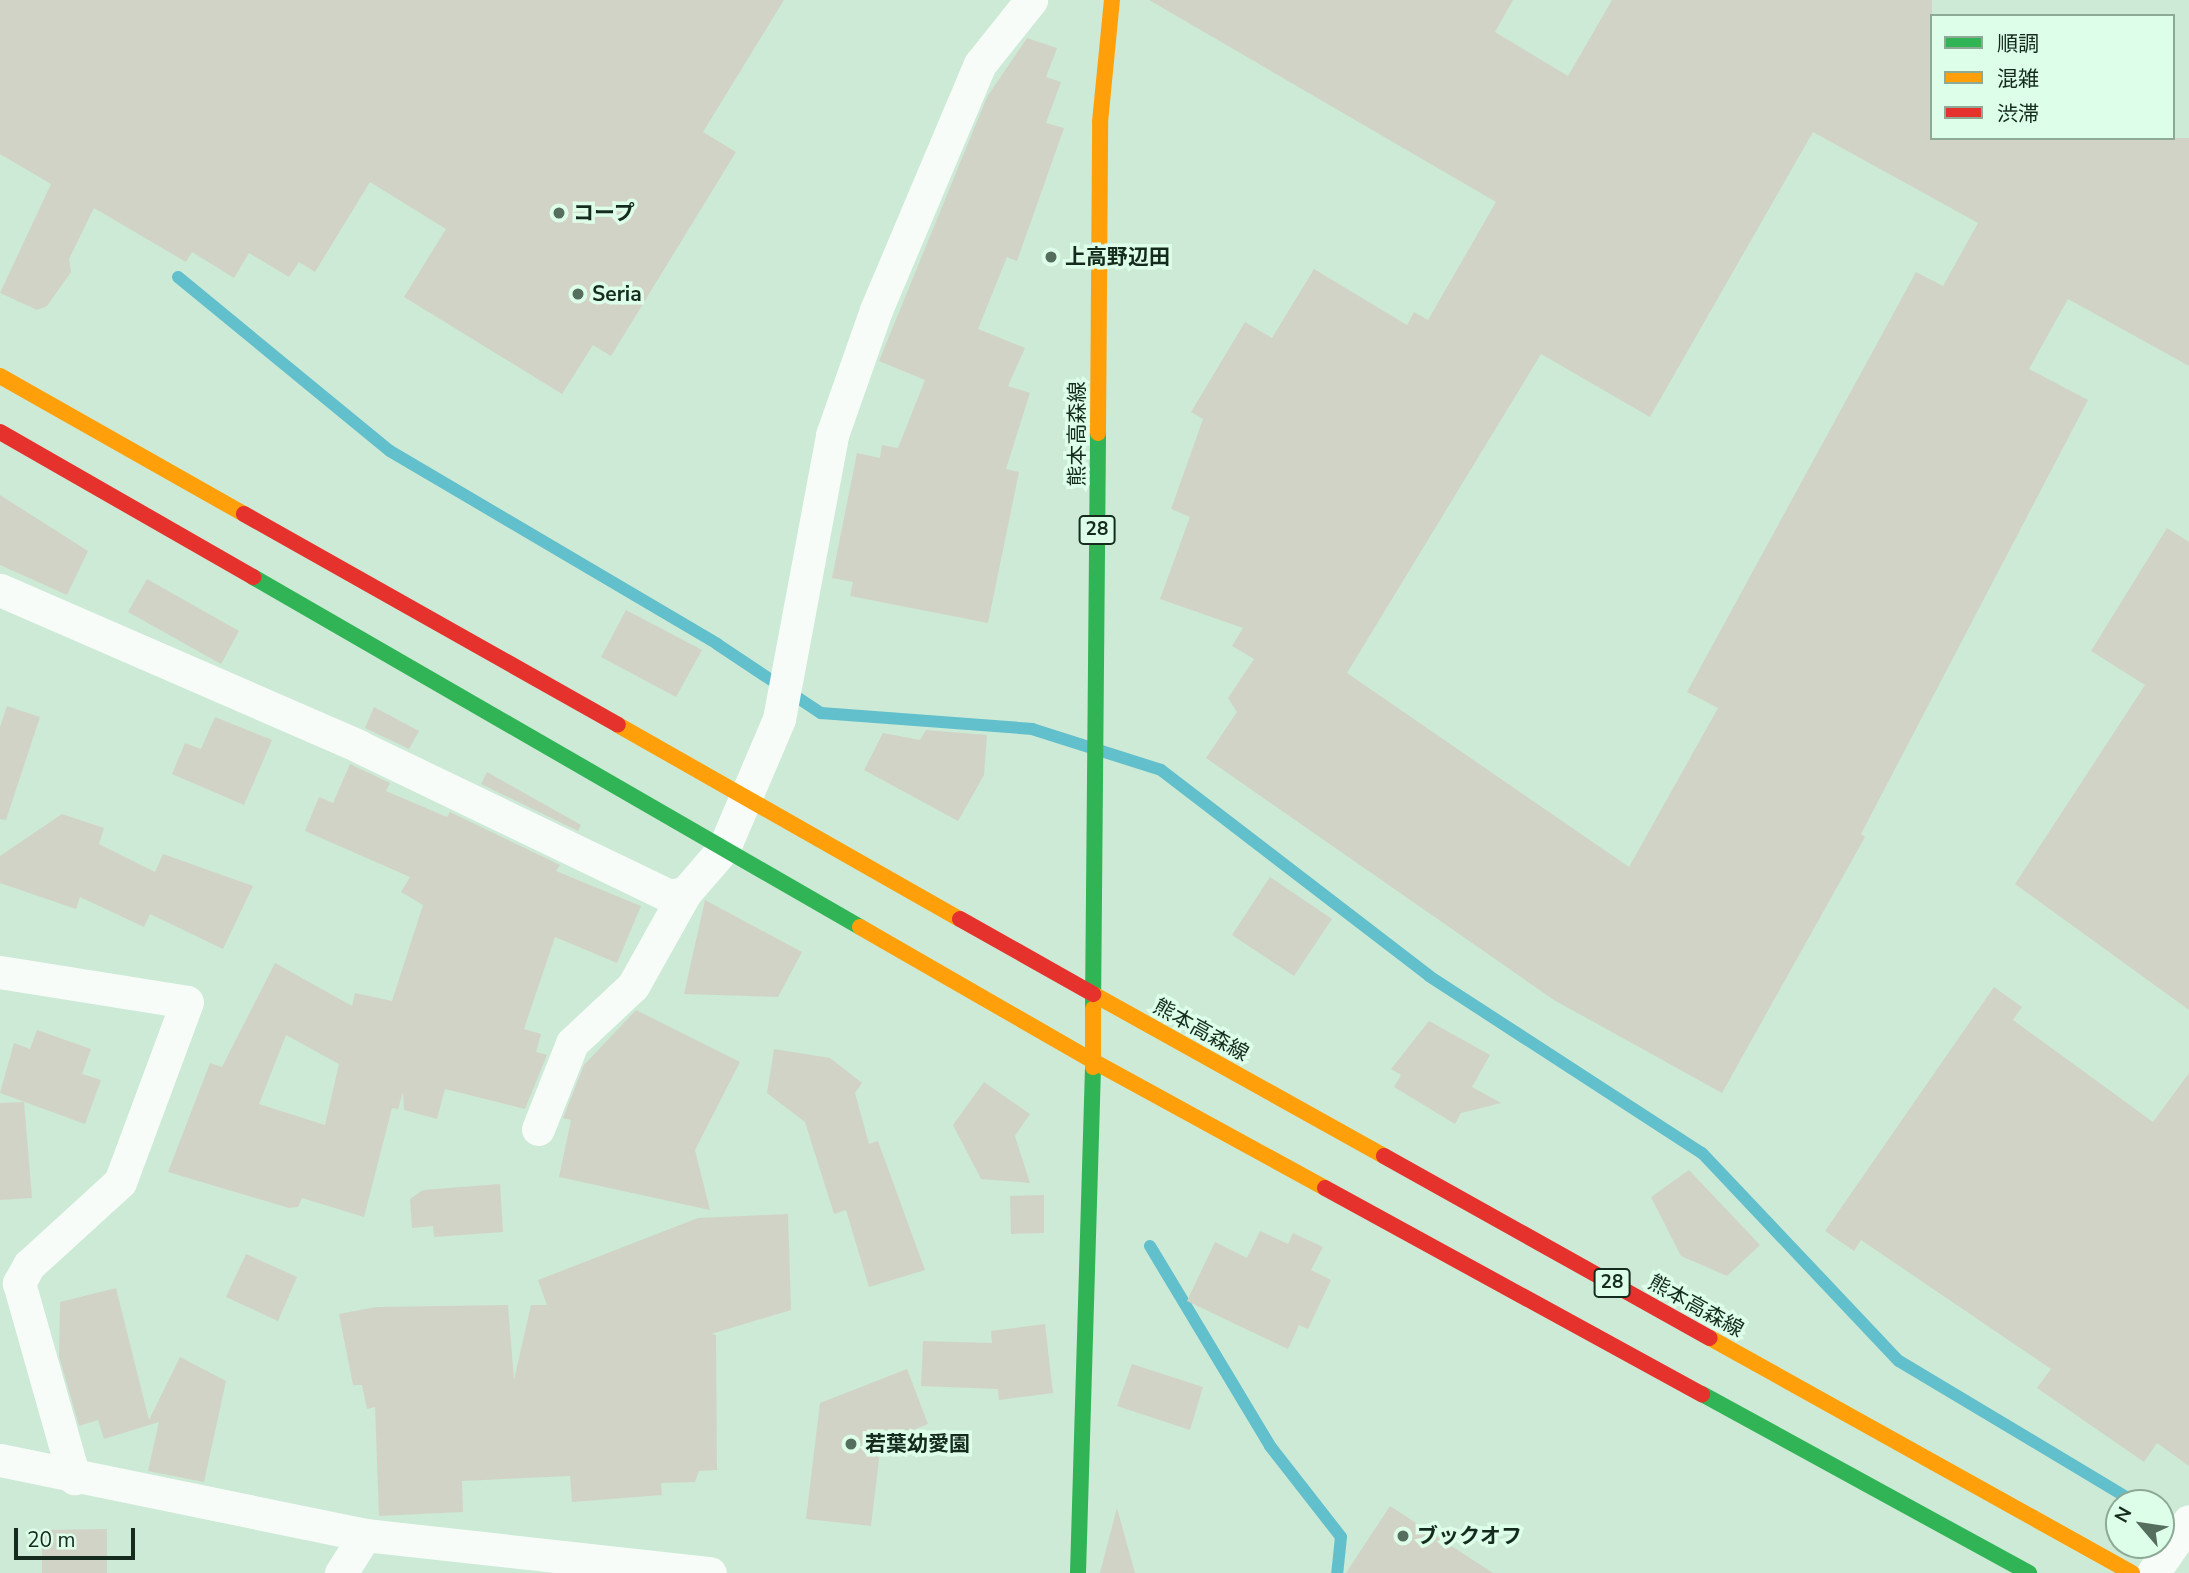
<!DOCTYPE html>
<meta charset="utf-8">
<style>
body{margin:0}
#map{position:relative;width:2189px;height:1573px;overflow:hidden;background:#ccead6;font-family:"Nunito Sans","Noto Sans JP",sans-serif}
div>[style]{position:absolute}
.stream>*{height:12px;margin:-6px;padding:0 6px;transform-origin:6px;border-radius:6px;background:#62bfcc}
.building>*{inset:0;background:#d2d3c7}
.street>*{height:33px;margin:-16.5px;padding:0 16.5px;transform-origin:16.5px;border-radius:16.5px;background:#f7fcf9}
.fast>*{height:16px;margin:-8px;padding:0 8px;transform-origin:8px;border-radius:8px;background:#30b455}
.slow>*{height:16px;margin:-8px;padding:0 8px;transform-origin:8px;border-radius:8px;background:#ff9f0a}
.jam>*{height:16px;margin:-8px;padding:0 8px;transform-origin:8px;border-radius:8px;background:#e5322d}
.dots>*{width:19px;height:19px;translate:-50% -50%;box-sizing:border-box;border:4px solid #ddfee8;border-radius:50%}
span{translate:-50% -50%;white-space:nowrap;text-align:center;line-height:1.15;-webkit-text-stroke:7px #ddfee8;paint-order:stroke}
.shield-label span{padding:2px 5px;background:#ddfee8;border:2px solid;border-radius:5px;-webkit-text-stroke-width:0}
.shield-label{font-size:19px;color:#152b1e;font-weight:700}
.poi-label{font-size:21px;color:#152b1e;font-weight:700}
.left{translate:0 -50%;text-align:left}
.street-label{font-size:21px;color:#152b1e}
.legend{position:absolute;left:1930px;top:14px;width:245px;height:126px;box-sizing:border-box;background:#ddfee8;border:2px solid #8daa97;margin:0;padding:9px 12px;list-style:none;font-size:21px;color:#152b1e}
.legend li{display:flex;align-items:center;gap:14px;height:35px}
.legend b{width:35px;border:2px solid #8daa97}
.north{position:absolute;left:2105px;top:1489px;width:70px;height:70px;box-sizing:border-box;background:#ddfee8;border:2px solid #8daa97;border-radius:50%;rotate:299deg;font-size:19px;font-weight:700;line-height:28px;text-align:center;color:#152b1e}
.north::after{content:'';display:block;margin:auto;width:24px;height:32px;background:#556e5e;clip-path:polygon(50% 0,100% 100%,50% 72%,0 100%)}
.scale{position:absolute;left:14px;top:1528px;width:121px;height:32px;box-sizing:border-box;border:4px solid #152b1e;border-top:0;padding-left:9px;font-size:21px;line-height:24px;white-space:nowrap;color:#152b1e;-webkit-text-stroke:5px #ddfee8;paint-order:stroke}
</style>
<div id="map">
<div class="stream">
<div style="left:178px;top:277px;width:274px;rotate:39.4deg"></div>
<div style="left:390px;top:451px;width:380px;rotate:30.5deg"></div>
<div style="left:717px;top:644px;width:125px;rotate:33.6deg"></div>
<div style="left:821px;top:713px;width:212px;rotate:4.3deg"></div>
<div style="left:1032px;top:729px;width:135px;rotate:17.6deg"></div>
<div style="left:1161px;top:770px;width:338px;rotate:37.5deg"></div>
<div style="left:1429px;top:976px;width:325px;rotate:33deg"></div>
<div style="left:1702px;top:1153px;width:286px;rotate:46.6deg"></div>
<div style="left:1899px;top:1361px;width:263px;rotate:30.9deg"></div>
<div style="left:1150px;top:1246px;width:233px;rotate:59deg"></div>
<div style="left:1270px;top:1446px;width:115px;rotate:52deg"></div>
<div style="left:1341px;top:1537px;width:36px;rotate:96deg"></div>
</div>
<div class="building">
<div style="clip-path:polygon(0 0,784px 0,703px 132px,736px 152px,611px 356px,593px 345px,562px 394px,404px 297px,446px 229px,370px 182px,315px 272px,299px 262px,289px 277px,249px 253px,234px 278px,192px 252px,186px 262px,94px 208px,69px 259px,71px 272px,47px 306px,37px 310px,0 293px,51px 184px,0 154px)"></div>
<div style="clip-path:polygon(evenodd,1149px 0,1513px 0,1495px 32px,1568px 76px,1612px 0,1932px 0,1932px 138px,2189px 138px,2189px 366px,2068px 299px,2029px 369px,2088px 400px,1861px 834px,1865px 837px,1722px 1093px,1554px 1000px,1206px 758px,1237px 712px,1228px 698px,1254px 659px,1232px 646px,1243px 628px,1160px 599px,1190px 517px,1171px 509px,1203px 419px,1191px 412px,1245px 322px,1272px 338px,1314px 269px,1407px 325px,1414px 312px,1428px 320px,1496px 202px,1149px 0,1813px 132px,1978px 223px,1943px 286px,1916px 272px,1687px 692px,1718px 708px,1629px 867px,1347px 673px,1541px 354px,1650px 417px,1813px 132px)"></div>
<div style="clip-path:polygon(1027px 38px,1057px 48px,1046px 77px,1061px 82px,1046px 123px,1064px 128px,1017px 261px,1007px 257px,978px 329px,1025px 348px,1008px 386px,1030px 393px,1006px 469px,1019px 472px,988px 623px,850px 596px,853px 582px,832px 578px,857px 453px,880px 458px,882px 445px,898px 448px,925px 380px,879px 361px,987px 97px)"></div>
<div style="clip-path:polygon(0 495px,88px 551px,67px 595px,0 565px)"></div>
<div style="clip-path:polygon(2167px 528px,2189px 542px,2189px 1010px,2015px 884px,2145px 685px,2091px 651px)"></div>
<div style="clip-path:polygon(147px 579px,239px 631px,221px 664px,128px 612px)"></div>
<div style="clip-path:polygon(626px 610px,702px 650px,676px 697px,601px 657px)"></div>
<div style="clip-path:polygon(7px 706px,40px 717px,6px 820px,0 819px,0 727px)"></div>
<div style="clip-path:polygon(374px 707px,419px 731px,409px 749px,365px 728px)"></div>
<div style="clip-path:polygon(215px 717px,272px 740px,244px 805px,172px 774px,185px 743px,201px 749px)"></div>
<div style="clip-path:polygon(926px 730px,987px 735px,984px 775px,958px 821px,864px 770px,883px 733px,920px 740px)"></div>
<div style="clip-path:polygon(evenodd,350px 764px,390px 783px,386px 791px,447px 817px,450px 812px,560px 865px,556px 871px,641px 906px,617px 963px,555px 937px,524px 1029px,541px 1034px,536px 1052px,547px 1055px,525px 1109px,445px 1089px,437px 1119px,404px 1110px,403px 1092px,398px 1109px,392px 1108px,364px 1217px,302px 1198px,298px 1207px,289px 1208px,168px 1172px,210px 1063px,222px 1067px,275px 963px,352px 1006px,355px 993px,392px 1001px,423px 905px,401px 892px,410px 877px,305px 831px,319px 797px,333px 803px,350px 764px,286px 1035px,339px 1064px,325px 1125px,259px 1104px,286px 1035px)"></div>
<div style="clip-path:polygon(487px 772px,581px 825px,578px 831px,481px 784px)"></div>
<div style="clip-path:polygon(62px 814px,104px 828px,99px 844px,155px 872px,163px 854px,253px 886px,223px 949px,150px 914px,144px 927px,80px 897px,76px 909px,0 883px,0 856px)"></div>
<div style="clip-path:polygon(1270px 877px,1332px 919px,1294px 976px,1232px 935px)"></div>
<div style="clip-path:polygon(705px 900px,802px 952px,778px 997px,684px 994px)"></div>
<div style="clip-path:polygon(1994px 987px,2022px 1007px,2013px 1020px,2153px 1122px,2189px 1073px,2189px 1466px,2157px 1443px,2144px 1462px,2037px 1388px,2051px 1369px,1861px 1240px,1854px 1251px,1825px 1231px)"></div>
<div style="clip-path:polygon(636px 1010px,740px 1062px,695px 1150px,710px 1210px,559px 1177px,571px 1120px,563px 1118px,584px 1065px)"></div>
<div style="clip-path:polygon(1429px 1021px,1490px 1055px,1472px 1087px,1501px 1103px,1461px 1113px,1455px 1124px,1394px 1087px,1401px 1075px,1391px 1069px)"></div>
<div style="clip-path:polygon(37px 1030px,91px 1049px,82px 1074px,101px 1080px,85px 1124px,0 1093px,14px 1043px,30px 1049px)"></div>
<div style="clip-path:polygon(774px 1049px,830px 1058px,862px 1083px,855px 1093px,869px 1144px,878px 1141px,925px 1270px,869px 1287px,846px 1210px,834px 1214px,805px 1122px,767px 1093px)"></div>
<div style="clip-path:polygon(984px 1082px,1030px 1114px,1015px 1136px,1030px 1183px,981px 1179px,953px 1125px)"></div>
<div style="clip-path:polygon(24px 1102px,32px 1198px,0 1200px,0 1103px)"></div>
<div style="clip-path:polygon(1689px 1170px,1760px 1245px,1727px 1276px,1681px 1256px,1651px 1197px)"></div>
<div style="clip-path:polygon(500px 1184px,503px 1232px,434px 1237px,433px 1226px,412px 1228px,410px 1199px,423px 1190px)"></div>
<div style="clip-path:polygon(1044px 1195px,1044px 1233px,1011px 1234px,1010px 1196px)"></div>
<div style="clip-path:polygon(788px 1214px,791px 1310px,711px 1334px,716px 1335px,717px 1470px,699px 1471px,695px 1482px,661px 1483px,662px 1495px,572px 1502px,570px 1476px,462px 1481px,463px 1512px,379px 1516px,375px 1407px,367px 1409px,362px 1385px,353px 1385px,339px 1314px,376px 1307px,508px 1305px,514px 1380px,531px 1305px,547px 1305px,538px 1280px,698px 1218px)"></div>
<div style="clip-path:polygon(1260px 1231px,1288px 1244px,1293px 1233px,1323px 1247px,1311px 1270px,1331px 1280px,1308px 1329px,1299px 1325px,1288px 1349px,1187px 1301px,1215px 1242px,1247px 1258px)"></div>
<div style="clip-path:polygon(246px 1254px,297px 1277px,278px 1321px,226px 1297px)"></div>
<div style="clip-path:polygon(116px 1288px,149px 1420px,180px 1357px,226px 1381px,204px 1482px,148px 1471px,159px 1422px,104px 1439px,98px 1420px,79px 1426px,59px 1356px,60px 1302px)"></div>
<div style="clip-path:polygon(1045px 1324px,1053px 1393px,999px 1400px,998px 1389px,921px 1386px,923px 1341px,992px 1343px,991px 1331px)"></div>
<div style="clip-path:polygon(1132px 1364px,1203px 1387px,1190px 1430px,1117px 1406px)"></div>
<div style="clip-path:polygon(907px 1369px,928px 1424px,881px 1443px,871px 1526px,806px 1519px,820px 1403px)"></div>
<div style="clip-path:polygon(1390px 1506px,1493px 1573px,1346px 1573px)"></div>
<div style="clip-path:polygon(1117px 1508px,1135px 1573px,1100px 1573px)"></div>
<div style="clip-path:polygon(107px 1529px,107px 1573px,42px 1573px,42px 1530px)"></div>
</div>
<div class="street">
<div style="left:0;top:590px;width:391px;rotate:23.5deg"></div>
<div style="left:358px;top:746px;width:345px;rotate:25.7deg"></div>
<div style="left:669px;top:896px;width:16px;rotate:-11deg"></div>
<div style="left:685px;top:893px;width:60px;rotate:-49.1deg"></div>
<div style="left:724px;top:848px;width:140px;rotate:-66.9deg"></div>
<div style="left:779px;top:719px;width:289px;rotate:-79.4deg"></div>
<div style="left:832px;top:435px;width:133px;rotate:-70.6deg"></div>
<div style="left:876px;top:310px;width:267px;rotate:-67.1deg"></div>
<div style="left:980px;top:64px;width:82px;rotate:-51.4deg"></div>
<div style="left:0;top:972px;width:189px;rotate:9.1deg"></div>
<div style="left:187px;top:1002px;width:192px;rotate:110.4deg"></div>
<div style="left:120px;top:1182px;width:123px;rotate:137.6deg"></div>
<div style="left:29px;top:1265px;width:21px;rotate:119deg"></div>
<div style="left:19px;top:1283px;width:203px;rotate:74.2deg"></div>
<div style="left:538px;top:1129px;width:92px;rotate:-68.4deg"></div>
<div style="left:572px;top:1043px;width:83px;rotate:-43.1deg"></div>
<div style="left:633px;top:986px;width:107px;rotate:-60.8deg"></div>
<div style="left:0;top:1460px;width:373px;rotate:11.6deg"></div>
<div style="left:341px;top:1573px;width:45px;rotate:-57.7deg"></div>
<div style="left:365px;top:1535px;width:347px;rotate:6.3deg"></div>
<div style="left:2153px;top:1573px;width:63px;rotate:-55.3deg"></div>
</div>
<div class="fast">
<div style="left:253px;top:577px;width:701px;rotate:29.97deg"></div>
<div style="left:1093px;top:1009px;width:576px;rotate:-89.5deg"></div>
<div style="left:1702px;top:1394px;width:373px;rotate:28.7deg"></div>
<div style="left:1078px;top:1573px;width:506px;rotate:-88.3deg"></div>
</div>
<div class="slow">
<div style="left:0;top:376px;width:280px;rotate:29.5deg"></div>
<div style="left:1098px;top:433px;width:311px;rotate:-89.6deg"></div>
<div style="left:1100px;top:122px;width:123px;rotate:-84.4deg"></div>
<div style="left:618px;top:725px;width:393px;rotate:29.6deg"></div>
<div style="left:860px;top:927px;width:269px;rotate:29.9deg"></div>
<div style="left:1093px;top:1061px;width:6px;rotate:90deg"></div>
<div style="left:1093px;top:994px;width:333px;rotate:29.1deg"></div>
<div style="left:1093px;top:1009px;width:52px;rotate:90deg"></div>
<div style="left:1093px;top:1061px;width:264px;rotate:28.7deg"></div>
<div style="left:1710px;top:1338px;width:483px;rotate:29.1deg"></div>
</div>
<div class="jam">
<div style="left:0;top:432px;width:292px;rotate:29.8deg"></div>
<div style="left:244px;top:514px;width:429px;rotate:29.4deg"></div>
<div style="left:960px;top:919px;width:153px;rotate:29.4deg"></div>
<div style="left:1384px;top:1156px;width:373px;rotate:29.2deg"></div>
<div style="left:1325px;top:1188px;width:430px;rotate:28.7deg"></div>
</div>
<div class="dots">
<div style="left:559px;top:213px;background:#556e5e"></div>
<div style="left:1051px;top:257px;background:#556e5e"></div>
<div style="left:578px;top:294px;background:#556e5e"></div>
<div style="left:851px;top:1444px;background:#556e5e"></div>
<div style="left:1403px;top:1536px;background:#556e5e"></div>
</div>
<div class="shield-label">
<span style="left:1097px;top:530px">28</span>
<span style="left:1612px;top:1283px">28</span>
</div>
<div class="poi-label">
<span class="left" style="left:573px;top:213px">コープ</span>
<span class="left" style="left:1065px;top:257px">上高野辺田</span>
<span class="left" style="left:592px;top:294px">Seria</span>
<span class="left" style="left:865px;top:1444px">若葉幼愛園</span>
<span class="left" style="left:1417px;top:1536px">ブックオフ</span>
</div>
<div class="street-label">
<span style="left:1077px;top:434px;rotate:-90deg">熊本高森線</span>
<span style="left:1201px;top:1030px;rotate:29deg">熊本高森線</span>
<span style="left:1696px;top:1306px;rotate:29deg">熊本高森線</span>
</div>
<ul class="legend">
<li><b style="height:9px;background:#30b455"></b>順調</li>
<li><b style="height:9px;background:#ff9f0a"></b>混雑</li>
<li><b style="height:9px;background:#e5322d"></b>渋滞</li>
</ul>
<div class="north">N</div>
<div class="scale">20 m</div>
</div>
